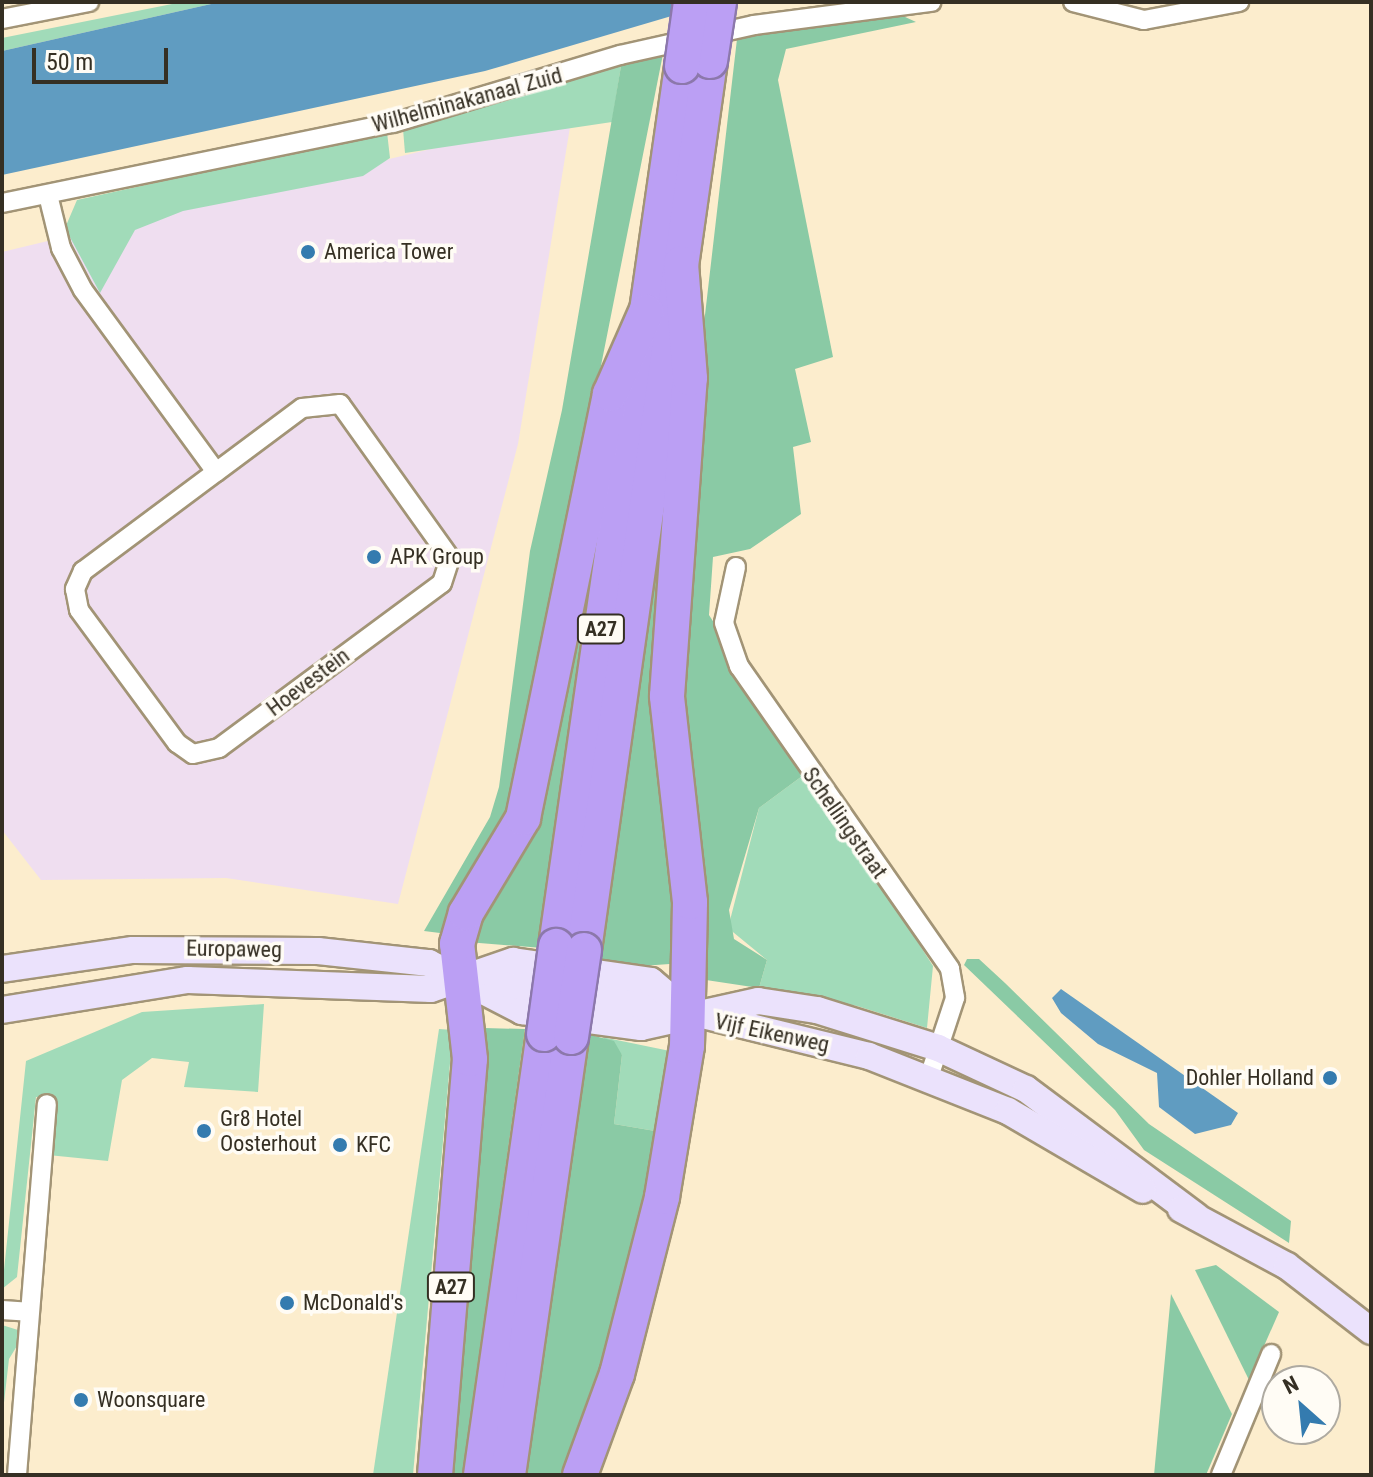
<!DOCTYPE html>
<style>
body{margin:0}
#map{position:relative;width:1373px;height:1477px;overflow:hidden;background:#fcedcd;font-family:"Roboto Condensed",sans-serif}
div>[style]{position:absolute}
.commercial>*{inset:0;background:#efdef0}
.green>*{inset:0;background:#a1dbb9}
.forest>*{inset:0;background:#8acaa5}
.water>*{inset:0;background:#609cc1}
.roads{filter:drop-shadow(2px 0 #a29476) drop-shadow(-2px 0 #a29476) drop-shadow(0 2px #a29476) drop-shadow(0 -2px #a29476)}
.minor>*{height:18px;margin:-9px;padding:0 9px;transform-origin:9px;border-radius:9px;background:#fff}
.secondary>*{height:26px;margin:-13px;padding:0 13px;transform-origin:13px;border-radius:13px;background:#ebe2fc}
.motorway>*{height:34px;margin:-17px;padding:0 17px;transform-origin:17px;border-radius:17px;background:#bb9ff4}
.bridges{filter:drop-shadow(2px 0 #8c78ab) drop-shadow(-2px 0 #8c78ab) drop-shadow(0 2px #8c78ab) drop-shadow(0 -2px #8c78ab)}
.motorway-bridge>*{height:34px;margin:-17px;padding:0 17px;transform-origin:17px;border-radius:17px;background:#bb9ff4}
.dots>*{width:22px;height:22px;translate:-50% -50%;box-sizing:border-box;border:4px solid #fffcf5;border-radius:50%}
span{translate:-50% -50%;white-space:nowrap;text-align:center;line-height:1.15;-webkit-text-stroke:7px #fffcf5;paint-order:stroke}
.shield-label span{padding:2px 6px;background:#fffcf5;border:2px solid;border-radius:6px;-webkit-text-stroke-width:0}
.shield-label{font-size:20px;color:#352f23;font-weight:700}
.street-label{font-size:22px;color:#352f23}
.poi-label{font-size:22px;color:#352f23}
.left{translate:0 -50%;text-align:left}
.right{translate:-100% -50%;text-align:right}
.frame{position:absolute;inset:0;border:4px solid #352f23;pointer-events:none}
.north{position:absolute;left:1261px;top:1365px;width:80px;height:80px;box-sizing:border-box;background:#fffcf5;border:2px solid #aeaaa1;border-radius:50%;rotate:333deg;font-size:22px;font-weight:700;line-height:32px;text-align:center;color:#352f23}
.north::after{content:'';display:block;margin:auto;width:28px;height:36px;background:#347baf;clip-path:polygon(50% 0,100% 100%,50% 72%,0 100%)}
.scale{position:absolute;left:32px;top:48px;width:136px;height:36px;box-sizing:border-box;border:4px solid #352f23;border-top:0;padding-left:10px;font-size:24px;line-height:28px;white-space:nowrap;color:#352f23;-webkit-text-stroke:6px #fffcf5;paint-order:stroke}
</style>
<div id="map">
<div class="commercial">
<div style="clip-path:polygon(572px 115px,518px 444px,398px 904px,226px 878px,41px 880px,2px 830px,2px 252px)"></div>
</div>
<div class="green">
<div style="clip-path:polygon(182px 2px,220px 2px,2px 51px,2px 38px)"></div>
<div style="clip-path:polygon(621px 66px,612px 122px,405px 153px,403px 129px)"></div>
<div style="clip-path:polygon(387px 132px,390px 158px,363px 176px,183px 211px,135px 230px,100px 293px,65px 228px,77px 200px)"></div>
<div style="clip-path:polygon(809px 771px,933px 966px,927px 1028px,857px 1006px,759px 988px,767px 960px,728px 928px,759px 808px)"></div>
<div style="clip-path:polygon(264px 1004px,258px 1092px,184px 1087px,189px 1062px,152px 1058px,122px 1080px,108px 1161px,48px 1155px,55px 1101px,36px 1097px,17px 1277px,2px 1289px,26px 1061px,142px 1012px)"></div>
<div style="clip-path:polygon(439px 1029px,453px 1030px,413px 1475px,373px 1475px)"></div>
<div style="clip-path:polygon(602px 1037px,670px 1051px,661px 1132px,614px 1124px,622px 1055px)"></div>
<div style="clip-path:polygon(2px 1325px,18px 1330px,20px 1341px,9px 1359px,2px 1420px)"></div>
</div>
<div class="forest">
<div style="clip-path:polygon(903px 16px,916px 22px,786px 49px,778px 80px,833px 357px,795px 369px,811px 442px,793px 447px,801px 514px,750px 549px,713px 557px,709px 615px,809px 771px,759px 808px,729px 910px,734px 939px,767px 960px,759px 988px,706px 980px,676px 770px,695px 401px,737px 39px,812px 23px)"></div>
<div style="clip-path:polygon(663px 54px,513px 808px,440px 933px,424px 931px,490px 817px,499px 787px,530px 551px,562px 410px,621px 66px)"></div>
<div style="clip-path:polygon(678px 401px,654px 733px,683px 963px,642px 966px,598px 960px)"></div>
<div style="clip-path:polygon(608px 466px,543px 948px,467px 942px,480px 907px)"></div>
<div style="clip-path:polygon(967px 959px,979px 959px,1005px 983px,1149px 1124px,1291px 1221px,1289px 1243px,1144px 1150px,1115px 1110px,964px 965px)"></div>
<div style="clip-path:polygon(484px 1028px,525px 1029px,462px 1475px,441px 1475px)"></div>
<div style="clip-path:polygon(587px 1034px,614px 1041px,622px 1055px,614px 1124px,661px 1132px,626px 1299px,567px 1475px,524px 1475px)"></div>
<div style="clip-path:polygon(1216px 1265px,1279px 1312px,1249px 1380px,1195px 1270px)"></div>
<div style="clip-path:polygon(1171px 1294px,1232px 1414px,1206px 1475px,1154px 1475px)"></div>
</div>
<div class="water">
<div style="clip-path:polygon(220px 2px,719px 2px,485px 71px,2px 175px,2px 51px)"></div>
<div style="clip-path:polygon(1061px 989px,1238px 1113px,1231px 1125px,1195px 1134px,1159px 1107px,1157px 1073px,1098px 1044px,1061px 1013px,1052px 998px)"></div>
</div>
<div class="roads">
<div class="minor">
<div style="left:1073px;top:2px;width:73px;rotate:14.2deg"></div>
<div style="left:1144px;top:20px;width:97px;rotate:-10.7deg"></div>
<div style="left:2px;top:19px;width:89px;rotate:-11.1deg"></div>
<div style="left:48px;top:195px;width:55px;rotate:76.2deg"></div>
<div style="left:61px;top:248px;width:47px;rotate:62.4deg"></div>
<div style="left:83px;top:290px;width:225px;rotate:53.8deg"></div>
<div style="left:216px;top:472px;width:166px;rotate:143.3deg"></div>
<div style="left:83px;top:571px;width:20px;rotate:114deg"></div>
<div style="left:75px;top:589px;width:21px;rotate:79deg"></div>
<div style="left:79px;top:610px;width:165px;rotate:53.6deg"></div>
<div style="left:177px;top:743px;width:19px;rotate:35deg"></div>
<div style="left:193px;top:754px;width:27px;rotate:-13deg"></div>
<div style="left:219px;top:748px;width:277px;rotate:-36.5deg"></div>
<div style="left:442px;top:583px;width:26px;rotate:-72deg"></div>
<div style="left:450px;top:558px;width:189px;rotate:-125.5deg"></div>
<div style="left:340px;top:404px;width:38px;rotate:174deg"></div>
<div style="left:302px;top:408px;width:107px;rotate:143.3deg"></div>
<div style="left:2px;top:203px;width:399px;rotate:-11.6deg"></div>
<div style="left:393px;top:123px;width:237px;rotate:-16.7deg"></div>
<div style="left:620px;top:55px;width:137px;rotate:-12.6deg"></div>
<div style="left:754px;top:25px;width:179px;rotate:-7.4deg"></div>
<div style="left:736px;top:567px;width:57px;rotate:102.1deg"></div>
<div style="left:724px;top:623px;width:46px;rotate:70.8deg"></div>
<div style="left:739px;top:666px;width:369px;rotate:55.1deg"></div>
<div style="left:950px;top:969px;width:29px;rotate:80deg"></div>
<div style="left:955px;top:998px;width:83px;rotate:108.2deg"></div>
<div style="left:2px;top:1310px;width:26px;rotate:4deg"></div>
<div style="left:17px;top:1475px;width:372px;rotate:-85.4deg"></div>
<div style="left:1221px;top:1475px;width:131px;rotate:-67.5deg"></div>
</div>
<div class="secondary">
<div style="left:2px;top:969px;width:132px;rotate:-8.3deg"></div>
<div style="left:133px;top:950px;width:185px;rotate:0.3deg"></div>
<div style="left:318px;top:951px;width:112px;rotate:6.2deg"></div>
<div style="left:429px;top:963px;width:105px;rotate:27.3deg"></div>
<div style="left:522px;top:1011px;width:120px;rotate:7.7deg"></div>
<div style="left:641px;top:1027px;width:120px;rotate:-12.5deg"></div>
<div style="left:758px;top:1001px;width:60px;rotate:8.7deg"></div>
<div style="left:817px;top:1010px;width:127px;rotate:17.4deg"></div>
<div style="left:938px;top:1048px;width:97px;rotate:25deg"></div>
<div style="left:1026px;top:1089px;width:212px;rotate:36.8deg"></div>
<div style="left:479px;top:980px;width:209px;rotate:8.5deg"></div>
<div style="left:686px;top:1011px;width:188px;rotate:13.8deg"></div>
<div style="left:869px;top:1056px;width:149px;rotate:21.6deg"></div>
<div style="left:1008px;top:1111px;width:156px;rotate:30.3deg"></div>
<div style="left:2px;top:1010px;width:188px;rotate:-9.2deg"></div>
<div style="left:188px;top:980px;width:243px;rotate:2.1deg"></div>
<div style="left:431px;top:989px;width:87px;rotate:-18.9deg"></div>
<div style="left:513px;top:961px;width:139px;rotate:8.2deg"></div>
<div style="left:651px;top:981px;width:46px;rotate:40.6deg"></div>
<div style="left:1181px;top:1209px;width:120px;rotate:28.3deg"></div>
<div style="left:1287px;top:1266px;width:106px;rotate:37.7deg"></div>
</div>
<div class="motorway">
<div style="left:556px;top:946px;width:889px;rotate:-81.85deg"></div>
<div style="left:584px;top:950px;width:898px;rotate:-81.93deg"></div>
<div style="left:435px;top:1475px;width:417px;rotate:-85.2deg"></div>
<div style="left:470px;top:1059px;width:116px;rotate:-96.4deg"></div>
<div style="left:457px;top:944px;width:32px;rotate:-74deg"></div>
<div style="left:466px;top:913px;width:111px;rotate:-59deg"></div>
<div style="left:523px;top:818px;width:433px;rotate:-78.4deg"></div>
<div style="left:610px;top:394px;width:90px;rotate:-66.3deg"></div>
<div style="left:481px;top:1475px;width:445px;rotate:-81.9deg"></div>
<div style="left:508px;top:1475px;width:443px;rotate:-81.8deg"></div>
<div style="left:580px;top:1475px;width:108px;rotate:-69.9deg"></div>
<div style="left:617px;top:1374px;width:183px;rotate:-75.7deg"></div>
<div style="left:662px;top:1197px;width:153px;rotate:-80.6deg"></div>
<div style="left:687px;top:1046px;width:144px;rotate:-88.8deg"></div>
<div style="left:690px;top:902px;width:207px;rotate:-96.4deg"></div>
<div style="left:667px;top:696px;width:319px;rotate:-85.9deg"></div>
<div style="left:690px;top:378px;width:115px;rotate:-94.5deg"></div>
</div>
</div>
<div class="bridges">
<div class="motorway-bridge">
<div style="left:710px;top:61px;width:60px;rotate:-81.3deg"></div>
<div style="left:682px;top:66px;width:65px;rotate:-82deg"></div>
<div style="left:544px;top:1034px;width:89px;rotate:-82.2deg"></div>
<div style="left:571px;top:1037px;width:88px;rotate:-81.5deg"></div>
</div>
</div>
<div class="dots">
<div style="left:308px;top:252px;background:#347baf"></div>
<div style="left:374px;top:557px;background:#347baf"></div>
<div style="left:1330px;top:1078px;background:#347baf"></div>
<div style="left:204px;top:1131px;background:#347baf"></div>
<div style="left:340px;top:1145px;background:#347baf"></div>
<div style="left:287px;top:1303px;background:#347baf"></div>
<div style="left:81px;top:1400px;background:#347baf"></div>
</div>
<div class="shield-label">
<span style="left:601px;top:629px">A27</span>
<span style="left:451px;top:1287px">A27</span>
</div>
<div class="street-label">
<span style="left:467px;top:100px;rotate:-15deg">Wilhelminakanaal Zuid</span>
<span style="left:308px;top:682px;rotate:-37deg">Hoevestein</span>
<span style="left:845px;top:823px;rotate:55deg">Schellingstraat</span>
<span style="left:234px;top:949px;rotate:1deg">Europaweg</span>
<span style="left:772px;top:1033px;rotate:12deg">Vijf Eikenweg</span>
</div>
<div class="poi-label">
<span class="left" style="left:324px;top:252px">America Tower</span>
<span class="left" style="left:390px;top:557px">APK Group</span>
<span class="right" style="left:1314px;top:1078px">Dohler Holland</span>
<span class="left" style="left:220px;top:1131px">Gr8 Hotel<br>Oosterhout</span>
<span class="left" style="left:356px;top:1145px">KFC</span>
<span class="left" style="left:303px;top:1303px">McDonald's</span>
<span class="left" style="left:97px;top:1400px">Woonsquare</span>
</div>
<div class="frame"></div>
<div class="north">N</div>
<div class="scale">50 m</div>
</div>
